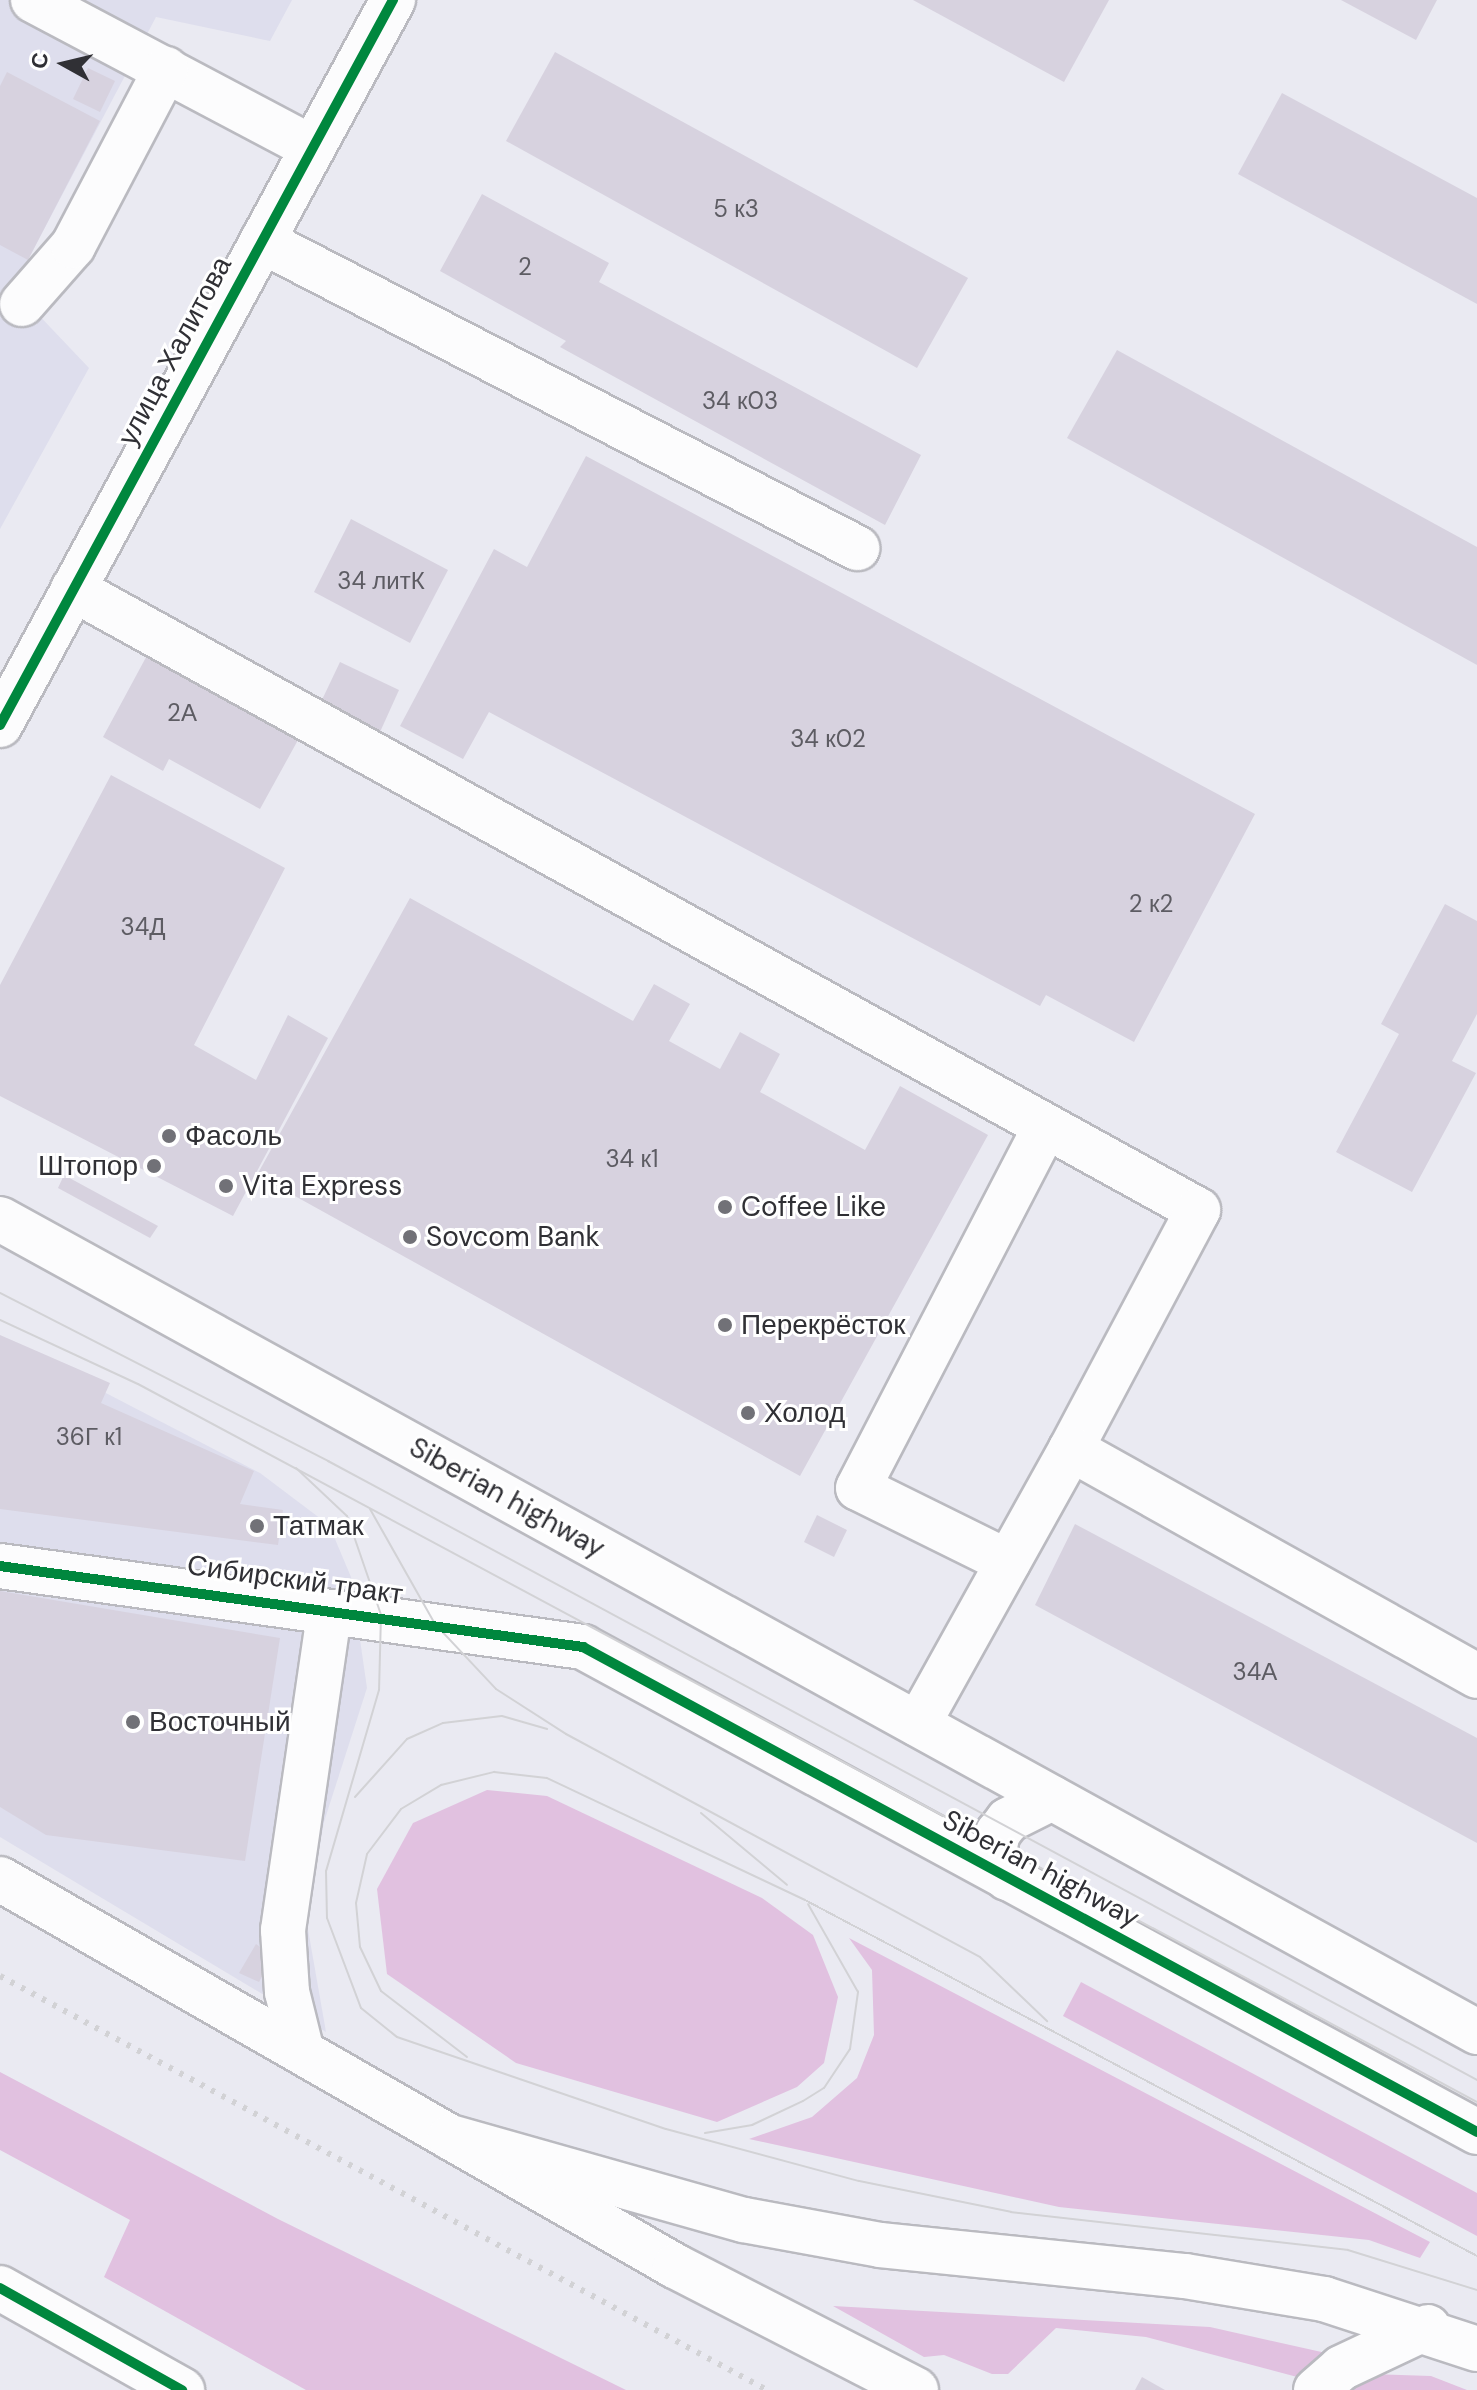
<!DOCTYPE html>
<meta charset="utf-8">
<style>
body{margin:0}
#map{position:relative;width:1477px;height:2390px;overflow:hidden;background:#eaeaf2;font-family:"DM Sans",sans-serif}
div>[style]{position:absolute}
.built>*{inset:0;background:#dedeed}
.green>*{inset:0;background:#e1c1e0}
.building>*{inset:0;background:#d7d2df}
.roads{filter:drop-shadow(2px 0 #babac0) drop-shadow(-2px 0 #babac0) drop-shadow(0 2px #babac0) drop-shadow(0 -2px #babac0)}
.minor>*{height:44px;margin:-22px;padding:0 22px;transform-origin:22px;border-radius:22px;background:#fcfcfd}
.major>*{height:44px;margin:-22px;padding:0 22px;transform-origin:22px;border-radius:22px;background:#fcfcfd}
.tram>*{height:2px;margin:-1px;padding:0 1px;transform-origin:1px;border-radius:1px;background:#d2d2d5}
.rail>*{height:6px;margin-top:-3px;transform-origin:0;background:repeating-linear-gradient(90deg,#d2d2d5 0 4px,transparent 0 12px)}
.cycleway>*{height:10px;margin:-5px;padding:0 5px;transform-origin:5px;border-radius:5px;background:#00873e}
.dots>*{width:22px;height:22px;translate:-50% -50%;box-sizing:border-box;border:4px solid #fff;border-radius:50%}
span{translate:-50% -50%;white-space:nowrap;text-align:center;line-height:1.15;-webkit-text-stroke:6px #fff;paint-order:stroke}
.number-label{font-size:24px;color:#5d5c63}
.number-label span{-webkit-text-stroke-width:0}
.street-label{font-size:28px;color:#303035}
.poi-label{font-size:28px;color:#303035}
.left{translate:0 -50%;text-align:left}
.right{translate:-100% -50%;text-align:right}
.north{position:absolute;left:24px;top:24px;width:80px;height:80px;-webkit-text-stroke:6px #fff;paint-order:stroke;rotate:278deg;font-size:22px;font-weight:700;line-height:32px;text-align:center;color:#303035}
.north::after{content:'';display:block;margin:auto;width:28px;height:36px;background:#303035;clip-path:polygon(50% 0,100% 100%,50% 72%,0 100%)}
</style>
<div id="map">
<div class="built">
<div style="clip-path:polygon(0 0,292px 0,270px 41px,156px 17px,13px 288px,89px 368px,0 529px)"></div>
<div style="clip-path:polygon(0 1338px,260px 1473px,321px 1519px,335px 1539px,351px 1577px,367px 1688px,324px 1822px,306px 1918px,326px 2032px,0 1837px)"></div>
</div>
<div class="green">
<div style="clip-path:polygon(487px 1790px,547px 1796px,762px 1898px,813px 1935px,838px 1997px,824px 2063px,797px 2087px,717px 2122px,516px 2063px,387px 1974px,377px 1889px,413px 1823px)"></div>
<div style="clip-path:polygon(849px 1938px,1430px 2242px,1420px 2258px,1369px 2240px,1059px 2207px,749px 2139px,812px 2117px,857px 2078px,874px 2035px,872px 1970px)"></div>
<div style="clip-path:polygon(1081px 1982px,1477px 2193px,1477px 2236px,1063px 2016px)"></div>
<div style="clip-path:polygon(0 2072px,278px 2219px,626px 2390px,306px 2390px,104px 2277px,130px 2220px,0 2150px)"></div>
<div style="clip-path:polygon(833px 2306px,1210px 2327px,1326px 2353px,1301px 2378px,1146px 2337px,1056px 2328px,1008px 2374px,992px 2374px,944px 2355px,924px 2357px)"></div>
<div style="clip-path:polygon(1370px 2374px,1431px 2376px,1467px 2390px,1343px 2390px)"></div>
</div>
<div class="building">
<div style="clip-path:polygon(913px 0,1109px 0,1064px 82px)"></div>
<div style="clip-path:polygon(1341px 0,1437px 0,1416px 40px)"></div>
<div style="clip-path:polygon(555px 52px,968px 278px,917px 368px,506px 141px)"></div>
<div style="clip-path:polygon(88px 68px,115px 81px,100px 112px,73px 99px)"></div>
<div style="clip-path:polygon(7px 72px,100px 121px,28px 260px,0 245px,0 86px)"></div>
<div style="clip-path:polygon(1282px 93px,1477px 198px,1477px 304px,1238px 174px)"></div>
<div style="clip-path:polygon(482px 194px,609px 263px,599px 282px,921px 455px,885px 525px,560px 347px,566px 341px,440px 271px)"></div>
<div style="clip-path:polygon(1117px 350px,1477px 547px,1477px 665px,1067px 438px)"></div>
<div style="clip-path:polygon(586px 456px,1255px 814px,1134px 1042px,1046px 995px,1040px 1006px,489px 712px,463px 759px,400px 726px,494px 549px,527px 567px)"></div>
<div style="clip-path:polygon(351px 519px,448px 570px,410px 643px,314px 592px)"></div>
<div style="clip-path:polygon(151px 648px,209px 680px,205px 689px,298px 740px,260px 809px,169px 759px,163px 771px,103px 737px)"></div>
<div style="clip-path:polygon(340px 662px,399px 690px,380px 732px,320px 704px)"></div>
<div style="clip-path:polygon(111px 775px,285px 868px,194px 1045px,256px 1080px,288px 1015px,328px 1038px,233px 1216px,0 1096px,0 985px)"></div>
<div style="clip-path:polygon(410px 898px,633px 1021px,654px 984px,690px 1004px,669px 1041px,720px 1069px,740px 1032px,780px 1054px,760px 1092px,865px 1150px,900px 1086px,988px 1135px,800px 1476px,257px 1175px)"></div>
<div style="clip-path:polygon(1445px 904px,1477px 921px,1477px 1014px,1452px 1061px,1476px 1073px,1412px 1192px,1336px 1152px,1399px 1034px,1381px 1024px)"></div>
<div style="clip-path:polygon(64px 1175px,158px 1226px,150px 1238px,58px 1188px)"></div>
<div style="clip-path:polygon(0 1335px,110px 1383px,101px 1403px,254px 1471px,240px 1504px,283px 1510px,278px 1545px,0 1509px)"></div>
<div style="clip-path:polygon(817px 1515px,847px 1530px,834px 1557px,804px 1542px)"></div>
<div style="clip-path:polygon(1075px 1524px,1477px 1738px,1477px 1843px,1035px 1605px)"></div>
<div style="clip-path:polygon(0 1591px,280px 1638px,245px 1861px,46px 1835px,0 1807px)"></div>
<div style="clip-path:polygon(256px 1944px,273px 1956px,259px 1982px,239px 1973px)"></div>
<div style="clip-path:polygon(1142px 2377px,1165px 2390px,1135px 2390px)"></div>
</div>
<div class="roads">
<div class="minor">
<div style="left:33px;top:0;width:316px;rotate:27.9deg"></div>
<div style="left:262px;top:241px;width:670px;rotate:27.29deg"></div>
<div style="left:22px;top:304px;width:77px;rotate:-48.7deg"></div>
<div style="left:73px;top:246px;width:200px;rotate:-62.3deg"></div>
<div style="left:73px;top:589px;width:1285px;rotate:28.9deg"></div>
<div style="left:1198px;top:1210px;width:271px;rotate:118deg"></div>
<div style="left:0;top:725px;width:825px;rotate:-61.54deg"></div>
<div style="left:1008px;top:1562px;width:167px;rotate:-153.7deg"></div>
<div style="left:858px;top:1488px;width:406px;rotate:-62.6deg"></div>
<div style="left:0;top:1566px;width:589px;rotate:7.91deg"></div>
<div style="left:583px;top:1647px;width:1017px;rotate:28.48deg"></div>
<div style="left:918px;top:1724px;width:315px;rotate:-60.9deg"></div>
<div style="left:1071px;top:1449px;width:465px;rotate:29.2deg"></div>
<div style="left:1007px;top:1878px;width:26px;rotate:-122deg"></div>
<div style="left:993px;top:1856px;width:24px;rotate:-78deg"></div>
<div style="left:998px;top:1833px;width:16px;rotate:-52deg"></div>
<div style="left:1008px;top:1820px;width:49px;rotate:-26.6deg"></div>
<div style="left:302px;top:2052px;width:62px;rotate:-104deg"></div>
<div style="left:287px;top:1992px;width:62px;rotate:-93.7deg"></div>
<div style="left:283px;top:1930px;width:318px;rotate:-81.7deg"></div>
<div style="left:0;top:2288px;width:209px;rotate:29.3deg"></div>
<div style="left:1316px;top:2390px;width:33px;rotate:-41deg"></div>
<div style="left:1341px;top:2368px;width:96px;rotate:-25.2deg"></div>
</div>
<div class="major">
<div style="left:0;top:1219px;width:1686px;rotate:28.83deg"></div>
<div style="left:0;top:1879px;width:778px;rotate:29.83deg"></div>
<div style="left:675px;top:2266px;width:271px;rotate:27.2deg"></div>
<div style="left:450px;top:2137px;width:305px;rotate:15.8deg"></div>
<div style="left:744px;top:2220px;width:138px;rotate:10.4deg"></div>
<div style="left:880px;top:2245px;width:307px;rotate:5.8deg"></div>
<div style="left:1185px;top:2276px;width:141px;rotate:9.4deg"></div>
<div style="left:1324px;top:2299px;width:161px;rotate:18.1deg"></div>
</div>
</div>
<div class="tram">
<div style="left:0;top:1293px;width:369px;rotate:27.1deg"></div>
<div style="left:328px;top:1461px;width:1305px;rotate:28.31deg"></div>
<div style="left:0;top:1320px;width:152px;rotate:24.9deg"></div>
<div style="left:138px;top:1384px;width:1519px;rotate:28.2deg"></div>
<div style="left:296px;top:1468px;width:70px;rotate:43.3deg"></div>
<div style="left:347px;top:1516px;width:105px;rotate:71deg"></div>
<div style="left:381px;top:1615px;width:75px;rotate:91.5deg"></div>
<div style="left:379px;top:1690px;width:189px;rotate:106.3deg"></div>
<div style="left:326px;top:1871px;width:47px;rotate:88.8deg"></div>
<div style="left:327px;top:1918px;width:96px;rotate:69.3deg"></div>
<div style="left:361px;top:2008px;width:46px;rotate:38.9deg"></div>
<div style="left:397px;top:2037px;width:284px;rotate:18.9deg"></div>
<div style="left:666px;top:2129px;width:200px;rotate:15.1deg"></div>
<div style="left:859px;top:2181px;width:155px;rotate:11.5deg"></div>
<div style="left:1011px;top:2212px;width:339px;rotate:6.4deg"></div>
<div style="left:1348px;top:2250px;width:135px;rotate:17.2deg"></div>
<div style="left:370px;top:1509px;width:132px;rotate:60.5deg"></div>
<div style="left:435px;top:1624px;width:89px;rotate:46.8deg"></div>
<div style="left:496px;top:1689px;width:83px;rotate:32.7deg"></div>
<div style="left:566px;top:1734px;width:470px;rotate:28.3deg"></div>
<div style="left:980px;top:1957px;width:93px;rotate:43.7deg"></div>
<div style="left:355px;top:1797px;width:78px;rotate:-48.1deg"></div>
<div style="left:407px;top:1739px;width:39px;rotate:-24deg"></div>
<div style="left:443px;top:1723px;width:59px;rotate:-6.8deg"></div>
<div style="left:502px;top:1716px;width:47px;rotate:16.1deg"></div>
<div style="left:701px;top:1813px;width:112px;rotate:39.9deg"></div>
<div style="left:467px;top:2057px;width:108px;rotate:-142.5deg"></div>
<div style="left:381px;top:1991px;width:49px;rotate:-115.5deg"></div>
<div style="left:360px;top:1947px;width:44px;rotate:-95.2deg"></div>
<div style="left:356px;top:1903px;width:50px;rotate:-77.3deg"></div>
<div style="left:367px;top:1854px;width:56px;rotate:-52.9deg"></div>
<div style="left:401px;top:1809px;width:47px;rotate:-31deg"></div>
<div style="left:441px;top:1785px;width:55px;rotate:-13.8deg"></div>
<div style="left:494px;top:1772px;width:53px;rotate:6.5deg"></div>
<div style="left:547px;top:1778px;width:285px;rotate:25.3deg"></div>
<div style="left:805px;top:1900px;width:760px;rotate:27.91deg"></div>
<div style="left:705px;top:2133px;width:48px;rotate:-9.7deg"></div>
<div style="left:752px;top:2125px;width:56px;rotate:-25.2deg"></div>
<div style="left:803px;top:2101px;width:25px;rotate:-32deg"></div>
<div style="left:824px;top:2088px;width:47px;rotate:-56.3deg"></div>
<div style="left:850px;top:2049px;width:58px;rotate:-82deg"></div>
<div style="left:858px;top:1992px;width:101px;rotate:-119.6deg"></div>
</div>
<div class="rail">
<div style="left:0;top:1976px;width:872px;rotate:28.36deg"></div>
</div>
<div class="cycleway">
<div style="left:0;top:725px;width:825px;rotate:-61.54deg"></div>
<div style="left:0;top:1566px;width:589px;rotate:7.91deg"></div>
<div style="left:583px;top:1647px;width:1017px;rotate:28.48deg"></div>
<div style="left:0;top:2288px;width:209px;rotate:29.3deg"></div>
</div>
<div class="dots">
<div style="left:169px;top:1136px;background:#717177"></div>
<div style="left:154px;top:1166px;background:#717177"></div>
<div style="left:226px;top:1186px;background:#717177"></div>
<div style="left:725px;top:1207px;background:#717177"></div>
<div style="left:410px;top:1237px;background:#717177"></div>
<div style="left:725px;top:1325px;background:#717177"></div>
<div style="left:748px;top:1413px;background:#717177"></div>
<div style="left:257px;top:1526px;background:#717177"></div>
<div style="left:133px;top:1722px;background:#717177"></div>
</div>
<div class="number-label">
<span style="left:736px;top:209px">5 к3</span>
<span style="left:525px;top:267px">2</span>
<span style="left:740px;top:401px">34 к03</span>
<span style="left:381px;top:581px">34 литК</span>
<span style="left:182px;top:713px">2А</span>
<span style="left:828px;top:739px">34 к02</span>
<span style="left:1151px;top:904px">2 к2</span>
<span style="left:143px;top:927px">34Д</span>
<span style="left:632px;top:1159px">34 к1</span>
<span style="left:89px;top:1437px">36Г к1</span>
<span style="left:1255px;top:1672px">34А</span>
</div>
<div class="street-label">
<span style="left:175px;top:351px;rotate:-62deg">улица Халитова</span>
<span style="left:507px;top:1498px;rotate:29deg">Siberian highway</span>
<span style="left:295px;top:1580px;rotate:8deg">Сибирский тракт</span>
<span style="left:1041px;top:1869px;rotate:28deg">Siberian highway</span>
</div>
<div class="poi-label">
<span class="left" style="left:185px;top:1136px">Фасоль</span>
<span class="right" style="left:138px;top:1166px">Штопор</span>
<span class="left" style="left:242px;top:1186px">Vita Express</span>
<span class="left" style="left:741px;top:1207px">Coffee Like</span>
<span class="left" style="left:426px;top:1237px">Sovcom Bank</span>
<span class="left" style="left:741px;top:1325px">Перекрёсток</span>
<span class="left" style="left:764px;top:1413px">Холод</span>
<span class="left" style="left:273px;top:1526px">Татмак</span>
<span class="left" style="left:149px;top:1722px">Восточный</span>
</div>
<div class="north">С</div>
</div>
